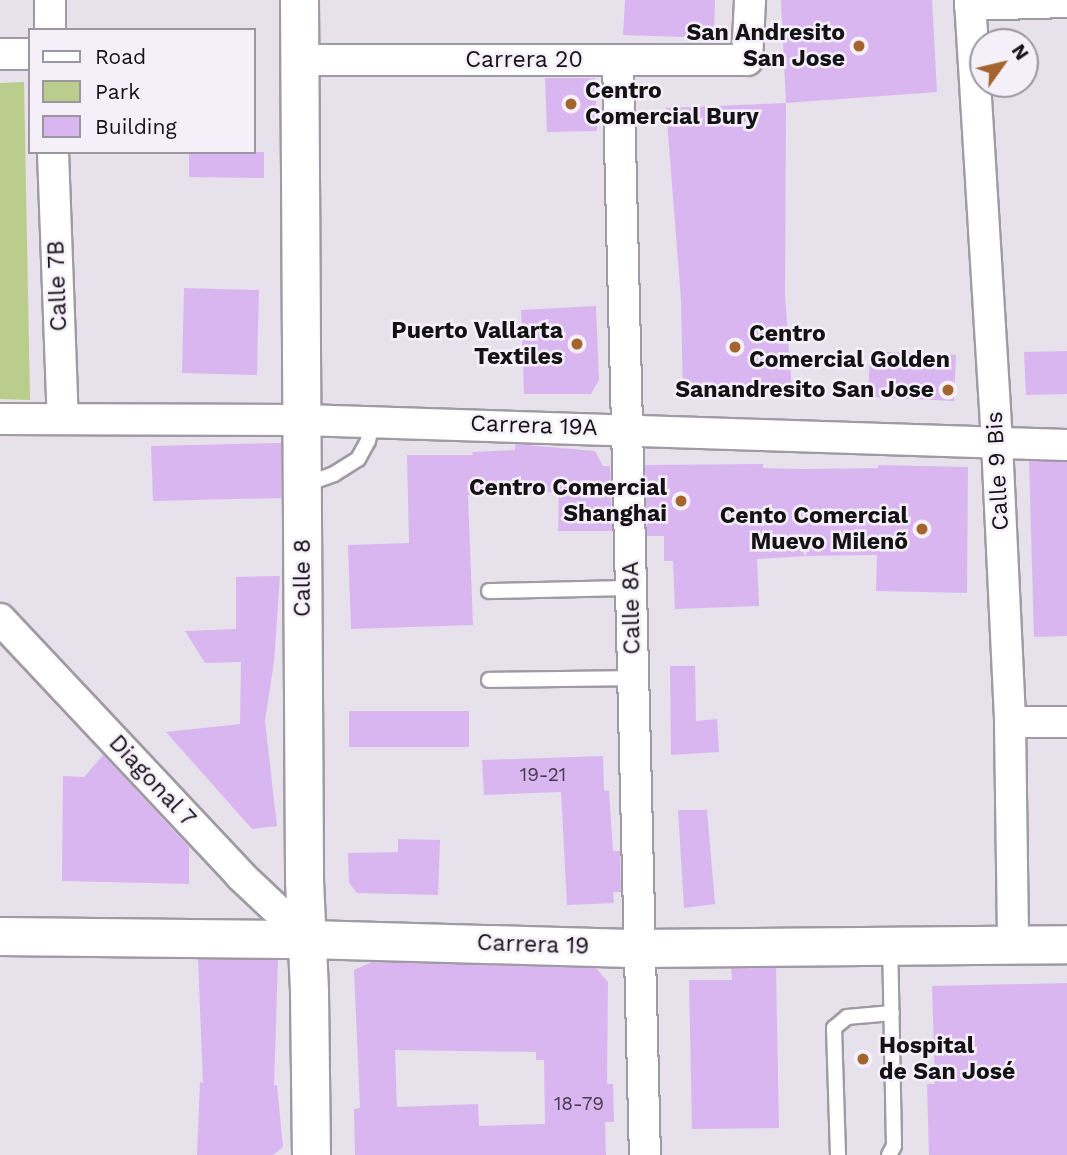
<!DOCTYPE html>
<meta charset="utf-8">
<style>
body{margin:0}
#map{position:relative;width:1067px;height:1155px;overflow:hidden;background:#e7e1eb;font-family:"Work Sans",sans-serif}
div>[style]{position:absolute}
.green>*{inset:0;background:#bacd8c}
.building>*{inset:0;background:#dab6f1}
.roads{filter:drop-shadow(2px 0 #a09aa4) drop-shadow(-2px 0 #a09aa4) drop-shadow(0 2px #a09aa4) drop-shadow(0 -2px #a09aa4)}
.service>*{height:14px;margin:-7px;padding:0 7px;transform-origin:7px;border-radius:7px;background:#fff}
.minor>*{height:30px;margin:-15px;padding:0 15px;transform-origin:15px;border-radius:15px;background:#fff}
.tertiary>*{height:37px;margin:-18.5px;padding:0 18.5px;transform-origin:18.5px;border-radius:18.5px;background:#fff}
.dots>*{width:19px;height:19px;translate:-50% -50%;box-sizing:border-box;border:4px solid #f4eff9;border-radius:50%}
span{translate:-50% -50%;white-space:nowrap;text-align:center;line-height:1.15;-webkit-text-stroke:5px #f4eff9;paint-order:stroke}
.number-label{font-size:19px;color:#463b4c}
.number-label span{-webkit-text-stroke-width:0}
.poi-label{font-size:23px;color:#141215;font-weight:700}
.right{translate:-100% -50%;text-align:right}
.left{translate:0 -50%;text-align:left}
.street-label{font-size:23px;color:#141215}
.legend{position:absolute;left:28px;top:28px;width:228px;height:126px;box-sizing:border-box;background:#f4eff9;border:2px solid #9a979e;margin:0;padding:9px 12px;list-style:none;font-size:21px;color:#141215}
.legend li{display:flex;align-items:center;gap:14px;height:35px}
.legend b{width:35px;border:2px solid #9a979e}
.north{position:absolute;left:969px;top:28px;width:70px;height:70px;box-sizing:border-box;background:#f4eff9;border:2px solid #9a979e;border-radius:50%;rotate:56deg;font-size:19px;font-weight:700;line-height:28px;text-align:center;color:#141215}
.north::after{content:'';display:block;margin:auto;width:24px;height:32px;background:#a4642d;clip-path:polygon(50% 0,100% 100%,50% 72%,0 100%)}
</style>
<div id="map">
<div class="green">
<div style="clip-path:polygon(24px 82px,30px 400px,0 399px,0 83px)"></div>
</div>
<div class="building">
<div style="clip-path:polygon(625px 0,715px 0,714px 38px,623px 35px)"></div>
<div style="clip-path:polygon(781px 0,932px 0,937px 92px,786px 103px)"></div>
<div style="clip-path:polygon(545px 78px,595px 78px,597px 131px,547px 132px)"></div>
<div style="clip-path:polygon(786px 103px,785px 295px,792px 394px,683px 396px,681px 300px,666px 108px)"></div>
<div style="clip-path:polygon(189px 152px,264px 152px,264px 178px,189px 177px)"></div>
<div style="clip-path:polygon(184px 288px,259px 290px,257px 375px,182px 373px)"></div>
<div style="clip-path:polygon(596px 306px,599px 380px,591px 394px,524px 394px,521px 310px)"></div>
<div style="clip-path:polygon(870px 351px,956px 355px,954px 401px,868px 397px)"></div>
<div style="clip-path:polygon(1067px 351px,1067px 394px,1026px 395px,1024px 352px)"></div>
<div style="clip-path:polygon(281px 443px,281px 498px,153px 501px,151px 446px)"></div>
<div style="clip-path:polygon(515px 444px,595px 451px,603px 466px,610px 466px,612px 531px,558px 531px,559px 492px,468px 495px,473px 625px,351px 629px,348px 545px,409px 543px,407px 455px,473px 455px,472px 452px,515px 450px)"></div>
<div style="clip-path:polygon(1029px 461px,1067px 462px,1067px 636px,1034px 637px)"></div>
<div style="clip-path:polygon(763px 464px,763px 468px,804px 469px,878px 468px,878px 465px,968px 467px,967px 593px,876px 591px,877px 555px,806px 556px,757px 559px,759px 606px,675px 609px,673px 561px,664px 561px,664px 536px,647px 536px,645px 465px)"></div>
<div style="clip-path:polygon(280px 576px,274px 662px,265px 721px,277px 826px,252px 829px,166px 732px,240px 724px,241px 662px,205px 663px,185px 631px,236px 629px,236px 577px)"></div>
<div style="clip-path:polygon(670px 666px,695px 666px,696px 721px,717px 719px,719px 752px,671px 755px)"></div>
<div style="clip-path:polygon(349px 711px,469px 711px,469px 747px,349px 747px)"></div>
<div style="clip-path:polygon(103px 755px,189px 847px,189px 884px,62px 881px,63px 776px,84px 777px)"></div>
<div style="clip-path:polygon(603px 756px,604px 790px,609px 791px,613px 851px,620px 851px,621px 892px,613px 892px,614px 903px,567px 905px,561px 792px,484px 795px,482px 760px)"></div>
<div style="clip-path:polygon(678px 810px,707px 810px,715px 904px,684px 908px)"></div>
<div style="clip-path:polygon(398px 839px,440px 840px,438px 895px,357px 893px,349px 883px,348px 853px,398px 852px)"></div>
<div style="clip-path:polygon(198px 959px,278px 960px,274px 1086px,277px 1085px,283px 1147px,273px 1155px,197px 1155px,200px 1082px,203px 1083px)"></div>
<div style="clip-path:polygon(evenodd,372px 962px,596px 968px,608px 982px,607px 1084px,613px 1084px,614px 1122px,605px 1122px,606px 1155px,355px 1155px,354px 1109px,360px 1108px,354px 970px,372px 962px,395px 1050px,536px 1052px,536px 1060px,544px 1060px,545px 1124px,479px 1126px,478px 1104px,397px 1107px,395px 1050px)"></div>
<div style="clip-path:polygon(731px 968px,776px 968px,779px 1128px,692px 1129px,689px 980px,732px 980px)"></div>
<div style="clip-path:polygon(1067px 983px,1067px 1155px,929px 1155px,927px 1084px,935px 1084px,932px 986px)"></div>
</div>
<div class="roads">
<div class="service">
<div style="left:304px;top:485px;width:32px;rotate:-20deg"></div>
<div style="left:334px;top:474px;width:28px;rotate:-32deg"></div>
<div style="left:358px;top:459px;width:21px;rotate:-61deg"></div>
<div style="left:368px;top:441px;width:19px;rotate:-78deg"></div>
<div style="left:489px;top:591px;width:143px;rotate:-1.2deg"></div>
<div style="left:489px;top:680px;width:144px;rotate:-0.8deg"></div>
<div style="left:838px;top:1155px;width:127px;rotate:-91.8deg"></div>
<div style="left:834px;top:1028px;width:17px;rotate:-40deg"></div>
<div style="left:847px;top:1017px;width:45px;rotate:-5.1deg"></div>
<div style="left:889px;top:1155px;width:10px;rotate:-61deg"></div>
<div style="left:894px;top:1146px;width:201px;rotate:-91.1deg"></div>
</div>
<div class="minor">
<div style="left:970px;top:0;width:444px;rotate:86.5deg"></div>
<div style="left:997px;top:443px;width:279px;rotate:87.3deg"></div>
<div style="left:1010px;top:722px;width:221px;rotate:89.2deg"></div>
<div style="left:970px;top:5px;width:97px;rotate:-1.8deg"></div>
<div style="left:50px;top:30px;width:30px;rotate:-90deg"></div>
<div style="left:0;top:54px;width:30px"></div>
<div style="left:300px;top:60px;width:447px"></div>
<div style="left:747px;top:60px;width:60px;rotate:-87.1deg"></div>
<div style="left:618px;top:61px;width:1094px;rotate:88.59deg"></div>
<div style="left:53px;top:152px;width:267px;rotate:87.9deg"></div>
<div style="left:0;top:419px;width:303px;rotate:0.2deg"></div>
<div style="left:303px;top:420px;width:764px;rotate:1.87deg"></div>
<div style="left:0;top:619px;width:351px;rotate:46.8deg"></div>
<div style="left:240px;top:875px;width:93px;rotate:43.3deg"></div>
<div style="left:1010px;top:722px;width:57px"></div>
</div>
<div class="tertiary">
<div style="left:299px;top:0;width:880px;rotate:89.67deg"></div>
<div style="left:304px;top:880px;width:112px;rotate:87.4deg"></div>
<div style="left:309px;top:992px;width:163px;rotate:89.3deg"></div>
<div style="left:0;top:936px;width:308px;rotate:0.6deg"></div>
<div style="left:308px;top:939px;width:331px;rotate:1.6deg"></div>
<div style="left:639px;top:948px;width:428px;rotate:-0.5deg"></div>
</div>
</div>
<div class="dots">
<div style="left:859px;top:46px;background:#a4642d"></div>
<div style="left:571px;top:104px;background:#a4642d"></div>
<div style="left:577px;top:344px;background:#a4642d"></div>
<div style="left:735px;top:347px;background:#a4642d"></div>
<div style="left:948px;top:390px;background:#a4642d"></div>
<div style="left:681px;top:501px;background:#a4642d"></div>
<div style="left:922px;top:529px;background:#a4642d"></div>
<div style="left:863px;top:1059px;background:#a4642d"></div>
</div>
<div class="number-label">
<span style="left:543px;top:775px">19-21</span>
<span style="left:579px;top:1104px">18-79</span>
</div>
<div class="poi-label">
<span class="right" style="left:845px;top:46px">San Andresito<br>San Jose</span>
<span class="left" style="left:585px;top:104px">Centro<br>Comercial Bury</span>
<span class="right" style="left:563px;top:344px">Puerto Vallarta<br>Textiles</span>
<span class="left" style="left:749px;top:347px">Centro<br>Comercial Golden</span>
<span class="right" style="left:934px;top:390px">Sanandresito San Jose</span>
<span class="right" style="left:667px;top:501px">Centro Comercial<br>Shanghai</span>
<span class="right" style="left:908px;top:529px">Cento Comercial<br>Muevo Milenõ</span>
<span class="left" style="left:879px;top:1059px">Hospital<br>de San José</span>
</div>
<div class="street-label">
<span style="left:524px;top:60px">Carrera 20</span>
<span style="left:58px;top:286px;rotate:-92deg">Calle 7B</span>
<span style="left:534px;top:426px;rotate:2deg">Carrera 19A</span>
<span style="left:998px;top:471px;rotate:-93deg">Calle 9 Bis</span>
<span style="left:303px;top:578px;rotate:-90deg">Calle 8</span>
<span style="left:632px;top:608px;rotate:-91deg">Calle 8A</span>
<span style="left:152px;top:781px;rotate:47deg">Diagonal 7</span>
<span style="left:533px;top:945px;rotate:2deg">Carrera 19</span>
</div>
<ul class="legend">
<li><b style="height:9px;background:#fff"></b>Road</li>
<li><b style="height:19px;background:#bacd8c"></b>Park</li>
<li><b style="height:19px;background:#dab6f1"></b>Building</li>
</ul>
<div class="north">N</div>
</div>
